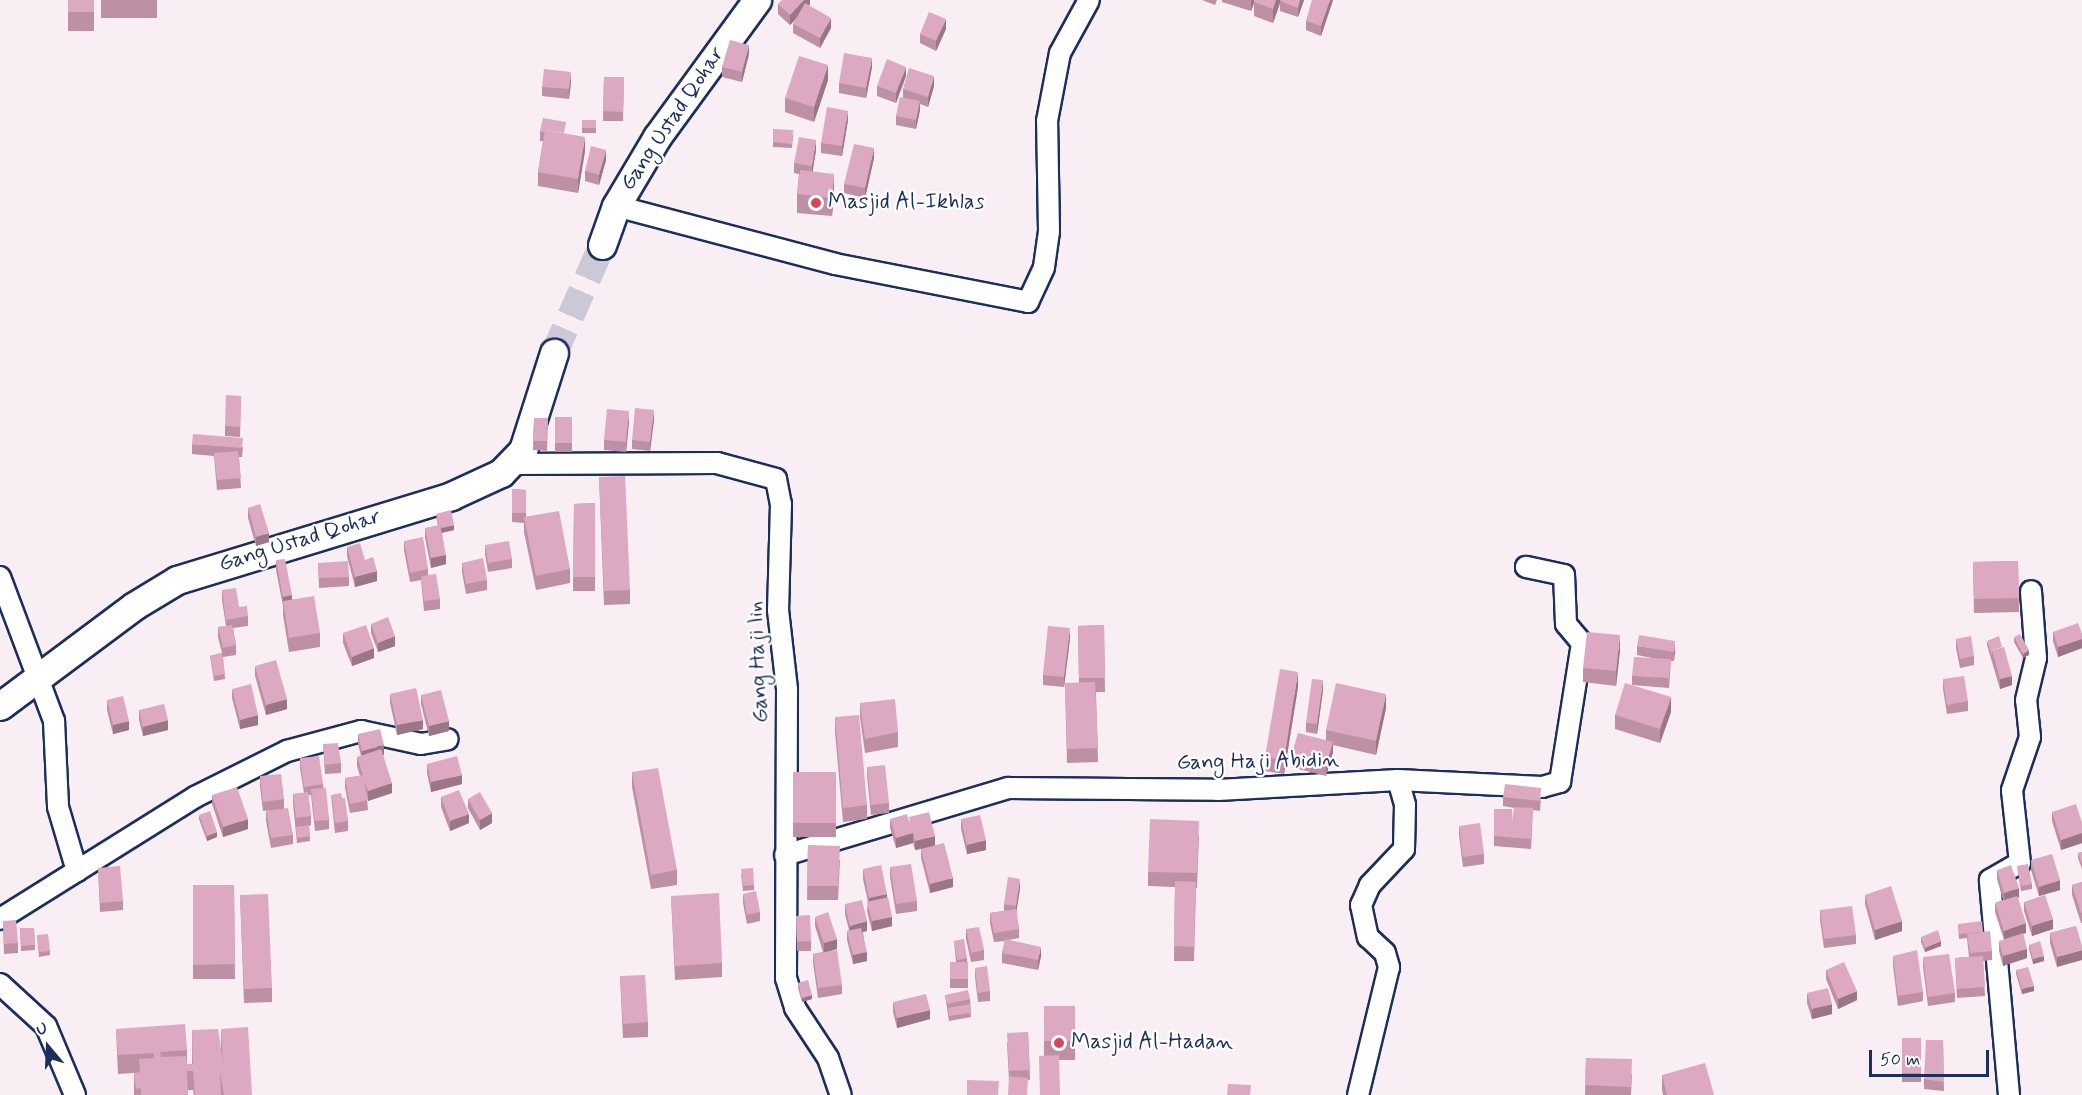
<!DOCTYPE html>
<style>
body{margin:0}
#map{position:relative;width:2082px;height:1095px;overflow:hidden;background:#f8eef3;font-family:Mynerve,sans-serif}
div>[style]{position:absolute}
.secondary-tunnel>*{height:27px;margin-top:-13.5px;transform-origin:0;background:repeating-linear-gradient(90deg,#ccc8d5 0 27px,transparent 0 41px)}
.roads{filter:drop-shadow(2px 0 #1b2f5e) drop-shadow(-2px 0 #1b2f5e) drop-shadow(0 2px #1b2f5e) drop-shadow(0 -2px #1b2f5e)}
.street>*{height:20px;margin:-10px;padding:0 10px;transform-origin:10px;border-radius:10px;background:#fff}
.secondary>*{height:27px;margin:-13.5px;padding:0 13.5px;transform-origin:13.5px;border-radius:13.5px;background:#fff}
.wall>*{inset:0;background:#be90a6}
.shaded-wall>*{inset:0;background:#9b7687}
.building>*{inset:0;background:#dda8c1}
.dots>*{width:16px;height:16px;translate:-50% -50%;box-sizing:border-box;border:3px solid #fff;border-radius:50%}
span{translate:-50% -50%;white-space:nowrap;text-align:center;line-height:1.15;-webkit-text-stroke:4.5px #fff;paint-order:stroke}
.street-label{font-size:22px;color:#1b2f5e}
.poi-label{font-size:22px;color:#1b2f5e}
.left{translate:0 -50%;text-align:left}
.north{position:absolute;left:18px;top:1017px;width:60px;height:60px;-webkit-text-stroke:4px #fff;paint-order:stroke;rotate:341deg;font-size:16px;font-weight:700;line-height:24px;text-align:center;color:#1b2f5e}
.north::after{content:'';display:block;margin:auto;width:21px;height:27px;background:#1b2f5e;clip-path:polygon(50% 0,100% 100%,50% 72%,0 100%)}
.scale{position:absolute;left:1869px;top:1050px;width:120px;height:27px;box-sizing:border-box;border:3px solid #1b2f5e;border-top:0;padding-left:8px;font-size:18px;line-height:21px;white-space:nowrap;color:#1b2f5e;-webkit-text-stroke:4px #fff;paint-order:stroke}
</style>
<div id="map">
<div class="secondary-tunnel">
<div style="left:554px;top:353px;width:118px;rotate:-66deg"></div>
</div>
<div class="roads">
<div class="street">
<div style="left:616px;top:206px;width:227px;rotate:14.8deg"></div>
<div style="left:835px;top:264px;width:197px;rotate:11.1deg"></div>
<div style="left:1028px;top:302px;width:38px;rotate:-65deg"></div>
<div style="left:1044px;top:267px;width:36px;rotate:-82deg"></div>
<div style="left:1049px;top:231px;width:110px;rotate:-91deg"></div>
<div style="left:1047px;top:121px;width:69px;rotate:-79.2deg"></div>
<div style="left:1060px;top:53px;width:60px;rotate:-61.3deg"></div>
<div style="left:513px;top:464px;width:204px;rotate:-0.3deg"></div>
<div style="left:717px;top:463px;width:61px;rotate:15.2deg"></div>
<div style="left:776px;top:479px;width:25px;rotate:79deg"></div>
<div style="left:781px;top:504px;width:106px;rotate:91.6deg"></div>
<div style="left:778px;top:610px;width:80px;rotate:83.5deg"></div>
<div style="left:787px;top:689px;width:289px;rotate:90.2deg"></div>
<div style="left:786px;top:978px;width:31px;rotate:73deg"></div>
<div style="left:795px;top:1008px;width:60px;rotate:56.6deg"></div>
<div style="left:828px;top:1058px;width:39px;rotate:71deg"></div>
<div style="left:0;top:577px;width:154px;rotate:69.4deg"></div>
<div style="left:54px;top:721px;width:86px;rotate:87.3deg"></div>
<div style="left:58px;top:807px;width:67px;rotate:73.5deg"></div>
<div style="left:1398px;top:780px;width:144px;rotate:2.8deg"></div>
<div style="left:1542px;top:787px;width:19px;rotate:-16deg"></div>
<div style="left:1560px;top:782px;width:141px;rotate:-81deg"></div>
<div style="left:1582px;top:643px;width:25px;rotate:-130deg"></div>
<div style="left:1566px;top:624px;width:49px;rotate:-92.3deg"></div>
<div style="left:1564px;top:575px;width:39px;rotate:-168deg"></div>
<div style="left:785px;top:855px;width:233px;rotate:-16.7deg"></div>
<div style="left:1008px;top:788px;width:210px;rotate:0.5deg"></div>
<div style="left:1218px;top:790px;width:180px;rotate:-3.2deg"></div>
<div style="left:1398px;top:780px;width:26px;rotate:74deg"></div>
<div style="left:1405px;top:805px;width:44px;rotate:91.3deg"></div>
<div style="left:1404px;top:849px;width:50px;rotate:133.4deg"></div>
<div style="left:1370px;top:885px;width:22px;rotate:114deg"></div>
<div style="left:1361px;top:905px;width:33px;rotate:78deg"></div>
<div style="left:1368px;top:937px;width:23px;rotate:43deg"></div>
<div style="left:1385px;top:953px;width:15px;rotate:74deg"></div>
<div style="left:1389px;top:967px;width:132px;rotate:103.6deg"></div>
<div style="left:0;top:919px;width:230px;rotate:-32deg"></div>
<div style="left:195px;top:797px;width:103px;rotate:-26.6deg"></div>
<div style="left:287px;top:751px;width:77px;rotate:-15.1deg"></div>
<div style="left:361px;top:731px;width:61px;rotate:12.2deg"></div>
<div style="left:421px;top:744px;width:27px;rotate:-10deg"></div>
<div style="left:0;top:984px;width:62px;rotate:42.4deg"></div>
<div style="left:46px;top:1026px;width:75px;rotate:67.2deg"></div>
<div style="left:2009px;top:1095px;width:216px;rotate:-95.1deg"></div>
<div style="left:1990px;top:880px;width:34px;rotate:-30deg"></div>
<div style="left:2020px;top:863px;width:73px;rotate:-96.3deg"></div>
<div style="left:2012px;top:790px;width:56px;rotate:-71.2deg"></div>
<div style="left:2030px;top:737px;width:37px;rotate:-96deg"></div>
<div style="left:2026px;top:700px;width:43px;rotate:-76.6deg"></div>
<div style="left:2036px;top:658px;width:67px;rotate:-94.3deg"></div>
</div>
<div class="secondary">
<div style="left:602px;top:245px;width:41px;rotate:-70.3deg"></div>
<div style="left:616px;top:206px;width:80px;rotate:-59.3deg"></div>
<div style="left:657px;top:137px;width:170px;rotate:-53.9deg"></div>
<div style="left:0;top:706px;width:167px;rotate:-36.7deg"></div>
<div style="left:134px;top:606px;width:50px;rotate:-31.2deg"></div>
<div style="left:177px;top:580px;width:287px;rotate:-17deg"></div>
<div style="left:451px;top:496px;width:55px;rotate:-24.7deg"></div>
<div style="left:501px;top:473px;width:32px;rotate:-46deg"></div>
<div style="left:523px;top:450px;width:102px;rotate:-72.3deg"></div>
</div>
</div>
<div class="wall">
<div style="clip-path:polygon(68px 0,94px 0,94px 31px,68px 31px)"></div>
<div style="clip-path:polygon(101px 0,157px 0,157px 18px,101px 18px)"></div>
<div style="clip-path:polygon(810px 0,810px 4px,808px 5px,831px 28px,820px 48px,793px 33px,793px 24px,797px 18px,790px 25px,778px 14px,778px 4px)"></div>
<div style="clip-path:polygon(1202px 0,1217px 0,1215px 5px)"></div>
<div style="clip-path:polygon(1222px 0,1304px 0,1298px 17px,1280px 11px,1280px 3px,1273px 23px,1254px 16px,1254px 3px,1251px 11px,1222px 2px)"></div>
<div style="clip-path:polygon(1333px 0,1321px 36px,1306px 30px,1306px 21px)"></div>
<div style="clip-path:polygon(946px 29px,936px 51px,920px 43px,920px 34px)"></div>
<div style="clip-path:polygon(749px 54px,742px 82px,722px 77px,722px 67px)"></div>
<div style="clip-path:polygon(872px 67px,866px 98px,839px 93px,839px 83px)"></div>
<div style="clip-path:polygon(906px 76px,896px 103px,877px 96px,877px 86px)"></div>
<div style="clip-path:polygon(604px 77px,624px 77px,623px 121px,603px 121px)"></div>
<div style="clip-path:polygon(828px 80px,814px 122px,785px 112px,785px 98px)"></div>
<div style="clip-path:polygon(571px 82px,569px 99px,542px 96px,542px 87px)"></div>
<div style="clip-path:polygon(934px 86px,928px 107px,920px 104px,920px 110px,916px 129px,896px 125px,896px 116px,903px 98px,903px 89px)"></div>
<div style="clip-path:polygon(582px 120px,596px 120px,596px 133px,582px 133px)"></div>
<div style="clip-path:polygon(848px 120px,842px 156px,821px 153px,821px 143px)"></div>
<div style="clip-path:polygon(773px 129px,793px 135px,792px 148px,773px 147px)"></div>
<div style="clip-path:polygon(540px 131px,566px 134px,585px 151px,578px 193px,538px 186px,538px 172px,543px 141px,540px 141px)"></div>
<div style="clip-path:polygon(816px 150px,812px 171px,834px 192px,832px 216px,797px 213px,797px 194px,799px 174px,794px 173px,794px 163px)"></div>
<div style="clip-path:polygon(874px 158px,865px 198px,844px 193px,844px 184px)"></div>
<div style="clip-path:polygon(606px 160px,599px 185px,585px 181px,585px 171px)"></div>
<div style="clip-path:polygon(241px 396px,240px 437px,225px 436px,225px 426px)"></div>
<div style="clip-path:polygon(555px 417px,572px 417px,572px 452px,555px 452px)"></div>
<div style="clip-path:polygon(534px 418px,548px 418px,547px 451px,533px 450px)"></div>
<div style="clip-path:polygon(654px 419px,650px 451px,632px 449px,632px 440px)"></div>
<div style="clip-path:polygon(629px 421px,626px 452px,604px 450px,604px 440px)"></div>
<div style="clip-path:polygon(192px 444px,243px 447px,242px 457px,239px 457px,241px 488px,217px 490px,214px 456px,192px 454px)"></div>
<div style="clip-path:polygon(599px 477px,630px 590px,630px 604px,604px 605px)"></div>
<div style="clip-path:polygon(512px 489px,526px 490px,526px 517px,570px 569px,570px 583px,536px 590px,524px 532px,524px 523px,512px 522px)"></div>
<div style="clip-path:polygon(595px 503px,595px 591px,573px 591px,574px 504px)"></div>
<div style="clip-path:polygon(248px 508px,269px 542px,256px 546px,248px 518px)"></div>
<div style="clip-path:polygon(436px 514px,454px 530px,442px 533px,446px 564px,431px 568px,425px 538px,425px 528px,438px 526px)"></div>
<div style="clip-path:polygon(404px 541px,428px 569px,428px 575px,440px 599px,440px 609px,424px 611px,421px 580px,410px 582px,404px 550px)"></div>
<div style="clip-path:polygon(485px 545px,512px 559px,512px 568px,488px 572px,485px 554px)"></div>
<div style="clip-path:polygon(347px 547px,365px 560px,377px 581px,355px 587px,347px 556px)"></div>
<div style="clip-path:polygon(276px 560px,292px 599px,320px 633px,320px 647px,289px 652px,283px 615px,283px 606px,276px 570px)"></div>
<div style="clip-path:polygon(2018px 561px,2019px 612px,1974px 613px,1973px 562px)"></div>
<div style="clip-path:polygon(318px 563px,349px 577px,349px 586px,319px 588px)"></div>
<div style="clip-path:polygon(462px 563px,487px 580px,487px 590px,466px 594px,462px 572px)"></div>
<div style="clip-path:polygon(222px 590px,248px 616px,248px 626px,233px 628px,236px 645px,236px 655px,223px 657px,225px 679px,214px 681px,210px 656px,222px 653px,218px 637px,218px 627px,226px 626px,222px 600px)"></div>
<div style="clip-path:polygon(371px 624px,395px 646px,378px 652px,371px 633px)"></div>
<div style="clip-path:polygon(1104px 625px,1105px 692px,1096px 692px,1098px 762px,1067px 763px,1065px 683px,1079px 683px,1078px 626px)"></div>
<div style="clip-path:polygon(2053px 632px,2082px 634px,2082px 648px,2058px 657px,2053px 641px)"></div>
<div style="clip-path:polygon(343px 633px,374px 658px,352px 666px,343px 643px)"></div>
<div style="clip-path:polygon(2014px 637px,2029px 655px,2023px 658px,2014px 642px)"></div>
<div style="clip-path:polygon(1070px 638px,1064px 687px,1043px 685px,1043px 675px)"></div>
<div style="clip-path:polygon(1956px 639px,1974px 656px,1974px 665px,1960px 668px,1956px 648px)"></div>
<div style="clip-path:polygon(1987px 641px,2012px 685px,2000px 689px,1987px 645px)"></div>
<div style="clip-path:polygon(1637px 646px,1675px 651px,1674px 661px,1671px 661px,1669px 688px,1632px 685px,1632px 676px,1652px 658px,1637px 655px)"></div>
<div style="clip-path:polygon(1620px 650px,1616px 686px,1583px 682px,1583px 668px)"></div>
<div style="clip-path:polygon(255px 666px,287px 709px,266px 715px,255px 676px)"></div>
<div style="clip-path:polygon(1943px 679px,1968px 701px,1968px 711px,1947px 714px,1943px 689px)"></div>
<div style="clip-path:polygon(1298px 687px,1284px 774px,1265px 771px,1265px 757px)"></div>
<div style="clip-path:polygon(232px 689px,258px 725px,240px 729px,232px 698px)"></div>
<div style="clip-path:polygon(1323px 690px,1317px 734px,1306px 732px,1306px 723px)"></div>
<div style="clip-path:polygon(390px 694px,423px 729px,397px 735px,390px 703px)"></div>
<div style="clip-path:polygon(421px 695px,449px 731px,429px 736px,421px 704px)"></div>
<div style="clip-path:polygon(107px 700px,129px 730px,113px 734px,107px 710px)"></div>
<div style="clip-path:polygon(860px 703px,898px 732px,898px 747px,865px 753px,860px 717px)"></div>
<div style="clip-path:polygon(1386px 708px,1376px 755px,1333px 745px,1333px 752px,1326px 776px,1291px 767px,1291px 757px,1326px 740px,1326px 730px)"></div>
<div style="clip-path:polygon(139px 710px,168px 730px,143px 736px,139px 720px)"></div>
<div style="clip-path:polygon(1671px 712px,1660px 743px,1615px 729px,1615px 715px)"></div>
<div style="clip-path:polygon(835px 717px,867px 805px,867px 819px,843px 822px,835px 732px)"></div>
<div style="clip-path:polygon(358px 734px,383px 755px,392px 793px,368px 801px,367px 798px,368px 810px,350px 813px,345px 788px,345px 778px,360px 776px,357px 766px,357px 757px,361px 756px,358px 744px)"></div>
<div style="clip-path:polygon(323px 744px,341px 763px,341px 773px,325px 774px)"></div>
<div style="clip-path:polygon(300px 758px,323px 784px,329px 820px,329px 829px,315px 831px,311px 795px,308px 795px,311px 816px,311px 825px,309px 826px,310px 841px,297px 843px,293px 804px,293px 794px,304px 793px,300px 768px)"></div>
<div style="clip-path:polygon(427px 764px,462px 784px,431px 792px,427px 773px)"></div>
<div style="clip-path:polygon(867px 767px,889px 803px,889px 813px,871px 815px,867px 776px)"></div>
<div style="clip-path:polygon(632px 772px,677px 870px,677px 885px,651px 889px,632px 787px)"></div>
<div style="clip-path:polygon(793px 772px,836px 772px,836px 837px,793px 837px)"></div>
<div style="clip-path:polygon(260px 776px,284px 799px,284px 808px,293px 835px,293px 844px,271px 848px,266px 821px,266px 811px,272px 810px,263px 811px,260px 786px)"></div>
<div style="clip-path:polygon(212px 795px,248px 829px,223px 837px,212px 804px)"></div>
<div style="clip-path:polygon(331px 795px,342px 798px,348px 821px,348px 831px,335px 833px)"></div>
<div style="clip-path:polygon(441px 797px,469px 823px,450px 831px,441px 807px)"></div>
<div style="clip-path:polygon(1503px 797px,1541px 797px,1540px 811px,1533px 810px,1531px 849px,1494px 846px,1494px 809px,1513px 823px,1514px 808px,1503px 806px)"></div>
<div style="clip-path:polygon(468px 799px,492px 823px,480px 830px,468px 808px)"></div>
<div style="clip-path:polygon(2052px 812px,2082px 823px,2082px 843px,2061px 850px,2052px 821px)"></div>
<div style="clip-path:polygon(199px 815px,217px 837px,207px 841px,199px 819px)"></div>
<div style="clip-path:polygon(890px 819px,909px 822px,935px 845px,953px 887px,930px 893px,921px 858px,921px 849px,915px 850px,913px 843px,896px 848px,890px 828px)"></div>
<div style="clip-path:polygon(961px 819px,986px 850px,967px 854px,961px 829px)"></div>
<div style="clip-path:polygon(1459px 826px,1484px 854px,1484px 864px,1463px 867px,1459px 835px)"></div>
<div style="clip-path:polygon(1199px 835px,1197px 888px,1196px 888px,1194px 961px,1174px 961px,1175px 887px,1148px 886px,1148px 872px)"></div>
<div style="clip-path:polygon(808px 845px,840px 860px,838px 900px,807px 900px)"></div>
<div style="clip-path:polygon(2082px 852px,2082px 869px,2078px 858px,2078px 853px)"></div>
<div style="clip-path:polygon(2031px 860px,2060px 890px,2039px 896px,2031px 870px)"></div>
<div style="clip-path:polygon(2017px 866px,2032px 884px,2032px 889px,2021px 891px)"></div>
<div style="clip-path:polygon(890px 867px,917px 901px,917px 911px,896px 914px,890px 877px)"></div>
<div style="clip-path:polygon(98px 868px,123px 901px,123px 910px,100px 912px)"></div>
<div style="clip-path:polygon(863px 869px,887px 898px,892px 926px,872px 931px,867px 911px,868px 902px,863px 879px)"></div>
<div style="clip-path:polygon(1997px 870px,2019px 897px,2018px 898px,2026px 933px,2023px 934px,2027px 958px,2003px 966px,1999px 951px,1999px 941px,2004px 940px,1995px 912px,1995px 903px,2003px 900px,1997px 879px)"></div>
<div style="clip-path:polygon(741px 873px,754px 885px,754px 890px,743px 891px)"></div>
<div style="clip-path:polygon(2082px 882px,2082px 923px,2081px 923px,2072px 895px,2072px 885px)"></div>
<div style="clip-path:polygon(193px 885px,234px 885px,235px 979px,193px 979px)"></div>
<div style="clip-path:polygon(1020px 888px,1016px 910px,1019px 929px,1019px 938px,1008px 940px,1041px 956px,1038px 970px,1002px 963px,1002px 953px,1005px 941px,994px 942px,990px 923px,990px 913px,1004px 911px,1004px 904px)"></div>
<div style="clip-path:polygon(743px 894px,760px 912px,760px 921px,747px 924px,743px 903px)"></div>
<div style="clip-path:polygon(240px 895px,272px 988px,272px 1002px,244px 1003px)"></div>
<div style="clip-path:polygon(1865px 895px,1902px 931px,1875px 940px,1865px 904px)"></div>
<div style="clip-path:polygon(671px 896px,722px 963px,722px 977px,675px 980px)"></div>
<div style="clip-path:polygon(2024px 902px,2053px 929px,2032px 936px,2024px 911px)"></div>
<div style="clip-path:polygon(845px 904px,867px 931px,863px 932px,867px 961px,853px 964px,847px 940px,847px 931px,849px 930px,845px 914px)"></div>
<div style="clip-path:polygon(1820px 910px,1856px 935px,1856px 944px,1824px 948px,1820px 920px)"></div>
<div style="clip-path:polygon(796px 916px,811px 941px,811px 951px,797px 951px)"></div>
<div style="clip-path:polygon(815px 917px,837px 949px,827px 952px,842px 985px,842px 994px,818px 998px,813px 963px,813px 954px,823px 952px,815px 926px)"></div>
<div style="clip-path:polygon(3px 921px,18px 943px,18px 953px,4px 954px)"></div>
<div style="clip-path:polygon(1958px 924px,1983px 932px,1992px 951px,1992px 960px,1983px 961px,1985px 996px,1957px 998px,1955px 958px,1969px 957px,1967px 938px,1959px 939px)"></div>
<div style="clip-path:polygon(2076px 926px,2057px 967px,2050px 943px,2050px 933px)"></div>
<div style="clip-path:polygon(20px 928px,34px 928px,35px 950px,21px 951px)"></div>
<div style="clip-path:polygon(966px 929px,984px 950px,984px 960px,971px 962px,966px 939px)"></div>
<div style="clip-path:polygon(37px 935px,50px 951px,50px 955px,39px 957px)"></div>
<div style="clip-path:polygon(1921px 937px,1941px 946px,1925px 952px,1921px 942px)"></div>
<div style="clip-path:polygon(954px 941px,967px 958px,967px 962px,968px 962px,968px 988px,950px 988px,950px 962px,956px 962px)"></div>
<div style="clip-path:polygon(2029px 945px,2044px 961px,2033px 964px,2029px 949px)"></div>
<div style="clip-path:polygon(1893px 956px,1923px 992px,1923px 1001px,1898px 1006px,1893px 966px)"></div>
<div style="clip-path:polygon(1923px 957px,1955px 993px,1955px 1002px,1928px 1006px,1923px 967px)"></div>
<div style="clip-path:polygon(975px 968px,990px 991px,990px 1001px,978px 1002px,975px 977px)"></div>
<div style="clip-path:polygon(1826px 970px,1857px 1000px,1838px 1009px,1826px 979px)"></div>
<div style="clip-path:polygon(2016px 970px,2034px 991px,2022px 994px,2016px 974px)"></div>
<div style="clip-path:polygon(620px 976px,648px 1022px,648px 1037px,623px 1038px)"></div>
<div style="clip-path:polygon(798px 983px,812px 999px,802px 1002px,798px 988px)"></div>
<div style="clip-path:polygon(1807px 993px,1832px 1014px,1812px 1019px,1807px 1003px)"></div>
<div style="clip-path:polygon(945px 995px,970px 999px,971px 1017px,949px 1021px)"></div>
<div style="clip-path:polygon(893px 1002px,930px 1019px,897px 1028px,893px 1012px)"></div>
<div style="clip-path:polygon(1044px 1006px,1075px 1006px,1075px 1060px,1059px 1060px,1044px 1056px)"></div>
<div style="clip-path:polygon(116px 1029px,187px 1050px,187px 1064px,192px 1064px,192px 1030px,221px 1053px,221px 1029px,252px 1095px,194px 1095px,193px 1090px,188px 1090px,188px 1095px,134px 1095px,134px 1073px,118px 1074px)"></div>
<div style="clip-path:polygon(1028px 1032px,1030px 1080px,1009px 1080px,1007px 1043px)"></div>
<div style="clip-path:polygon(1902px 1038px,1921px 1038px,1921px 1082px,1902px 1082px)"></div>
<div style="clip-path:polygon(1943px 1040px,1944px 1091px,1924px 1089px,1924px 1079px)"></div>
<div style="clip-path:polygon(1586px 1058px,1632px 1074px,1631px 1095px,1585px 1095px)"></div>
<div style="clip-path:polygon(1662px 1075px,1714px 1095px,1663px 1095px,1662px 1089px)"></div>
</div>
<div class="shaded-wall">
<div style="clip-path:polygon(804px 0,810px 0,810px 4px,790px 25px,790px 15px)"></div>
<div style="clip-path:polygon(1251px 0,1255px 0,1251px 11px)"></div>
<div style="clip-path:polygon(1276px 0,1281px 0,1273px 23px,1273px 9px)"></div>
<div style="clip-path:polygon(1300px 0,1304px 0,1298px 17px,1298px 8px)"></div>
<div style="clip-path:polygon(1330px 0,1333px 0,1321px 36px,1321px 26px)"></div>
<div style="clip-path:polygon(831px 18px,831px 28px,820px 48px,820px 38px)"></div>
<div style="clip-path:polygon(946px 19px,946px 29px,936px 51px,936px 41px)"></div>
<div style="clip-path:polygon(749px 45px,749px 54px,742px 82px,742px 72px)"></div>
<div style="clip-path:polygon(872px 58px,872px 67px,866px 98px,866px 88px)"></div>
<div style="clip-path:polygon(828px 65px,828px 80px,814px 122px,814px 107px)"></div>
<div style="clip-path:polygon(906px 67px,906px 76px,896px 103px,896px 93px)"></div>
<div style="clip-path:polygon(571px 72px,571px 82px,569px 99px,569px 89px)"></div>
<div style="clip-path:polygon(934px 76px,934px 86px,928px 107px,928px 97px)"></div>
<div style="clip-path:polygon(920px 101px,920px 110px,916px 129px,916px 120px)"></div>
<div style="clip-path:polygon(848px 111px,848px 120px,842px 156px,842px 146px)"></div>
<div style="clip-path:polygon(585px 137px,585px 151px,578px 193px,578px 179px)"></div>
<div style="clip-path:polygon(816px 140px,816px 150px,812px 176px,812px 166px)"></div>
<div style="clip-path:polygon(874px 148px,874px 158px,865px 198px,865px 188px)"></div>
<div style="clip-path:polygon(606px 150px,606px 160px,599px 185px,599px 175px)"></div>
<div style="clip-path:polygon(834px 174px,834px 192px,832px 216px,832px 198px)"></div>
<div style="clip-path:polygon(654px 410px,654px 419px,650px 451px,650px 442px)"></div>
<div style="clip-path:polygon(629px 411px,629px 421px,626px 452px,626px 442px)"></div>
<div style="clip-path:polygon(454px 525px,454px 530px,440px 533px,440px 529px)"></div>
<div style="clip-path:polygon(269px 533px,269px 542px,256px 546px,256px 537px)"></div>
<div style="clip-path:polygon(446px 555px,446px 564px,431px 568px,431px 558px)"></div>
<div style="clip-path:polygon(377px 571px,377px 581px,355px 587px,355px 577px)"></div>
<div style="clip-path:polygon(292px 595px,292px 605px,283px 602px,283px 597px)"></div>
<div style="clip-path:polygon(1070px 628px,1070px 638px,1064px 687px,1064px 677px)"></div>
<div style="clip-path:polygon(1620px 635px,1620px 650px,1616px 686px,1616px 671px)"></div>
<div style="clip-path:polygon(395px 636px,395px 646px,378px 652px,378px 643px)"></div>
<div style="clip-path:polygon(2082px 639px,2082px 648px,2058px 657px,2058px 647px)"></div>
<div style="clip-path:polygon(1675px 641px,1675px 651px,1674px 661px,1674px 652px)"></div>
<div style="clip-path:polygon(374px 648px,374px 658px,352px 666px,352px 657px)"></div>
<div style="clip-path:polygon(2029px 650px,2029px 655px,2023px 658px,2023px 654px)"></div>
<div style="clip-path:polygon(1298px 672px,1298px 687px,1284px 774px,1284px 760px)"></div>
<div style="clip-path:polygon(2012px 676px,2012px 685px,2000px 689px,2000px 679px)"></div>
<div style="clip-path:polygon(1323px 680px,1323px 690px,1317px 734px,1317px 724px)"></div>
<div style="clip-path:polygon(1386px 694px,1386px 708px,1376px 755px,1376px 741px)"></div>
<div style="clip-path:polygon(1671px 697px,1671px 712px,1660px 743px,1660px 729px)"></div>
<div style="clip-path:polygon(287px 699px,287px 709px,266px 715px,266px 705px)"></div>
<div style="clip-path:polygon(258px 715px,258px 725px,240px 729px,240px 720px)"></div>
<div style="clip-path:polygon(168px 720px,168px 730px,143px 736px,143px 727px)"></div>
<div style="clip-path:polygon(423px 720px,423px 729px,397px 735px,397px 725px)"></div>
<div style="clip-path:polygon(129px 721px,129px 730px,113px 734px,113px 725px)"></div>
<div style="clip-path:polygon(449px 721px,449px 731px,429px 736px,429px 726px)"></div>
<div style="clip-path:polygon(1333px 742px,1333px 752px,1326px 776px,1326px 766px)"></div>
<div style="clip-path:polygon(384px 745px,384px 755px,362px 760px,362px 751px)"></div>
<div style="clip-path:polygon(462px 775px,462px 784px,431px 792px,431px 782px)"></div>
<div style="clip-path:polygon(392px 783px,392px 793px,368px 801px,368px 791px)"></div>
<div style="clip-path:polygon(492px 813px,492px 823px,480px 830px,480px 820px)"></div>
<div style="clip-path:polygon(469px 814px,469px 823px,450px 831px,450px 821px)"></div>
<div style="clip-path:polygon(248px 819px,248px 829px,223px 837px,223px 827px)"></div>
<div style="clip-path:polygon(217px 832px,217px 837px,207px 841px,207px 836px)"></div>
<div style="clip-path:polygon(913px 833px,913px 843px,896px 848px,896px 838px)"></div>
<div style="clip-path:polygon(2082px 833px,2082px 843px,2061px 850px,2061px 840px)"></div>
<div style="clip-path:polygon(935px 836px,935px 846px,915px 850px,915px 841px)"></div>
<div style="clip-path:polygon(986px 840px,986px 850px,967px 854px,967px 845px)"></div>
<div style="clip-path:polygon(953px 878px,953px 887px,930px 893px,930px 884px)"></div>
<div style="clip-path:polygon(1020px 879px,1020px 888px,1016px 915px,1016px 906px)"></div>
<div style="clip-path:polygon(2060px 880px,2060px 890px,2039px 896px,2039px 887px)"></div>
<div style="clip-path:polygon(2019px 888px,2019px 897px,2004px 902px,2004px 893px)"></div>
<div style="clip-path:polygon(887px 894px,887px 903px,869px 907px,869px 898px)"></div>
<div style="clip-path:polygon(892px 917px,892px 926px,872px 931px,872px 921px)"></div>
<div style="clip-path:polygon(2053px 919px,2053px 929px,2032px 936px,2032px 926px)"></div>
<div style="clip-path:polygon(867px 921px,867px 931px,850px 935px,850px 926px)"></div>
<div style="clip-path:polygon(1902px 921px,1902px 931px,1875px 940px,1875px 930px)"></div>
<div style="clip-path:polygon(2026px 923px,2026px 933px,2004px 940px,2004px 931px)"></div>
<div style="clip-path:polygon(837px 939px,837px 949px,824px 953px,824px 943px)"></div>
<div style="clip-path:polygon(1941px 941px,1941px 946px,1925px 952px,1925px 948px)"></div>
<div style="clip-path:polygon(1041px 947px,1041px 956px,1038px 970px,1038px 960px)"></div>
<div style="clip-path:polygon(2027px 949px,2027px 958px,2003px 966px,2003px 956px)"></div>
<div style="clip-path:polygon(2082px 950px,2082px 960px,2057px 967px,2057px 957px)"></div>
<div style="clip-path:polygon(867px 952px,867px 961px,853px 964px,853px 955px)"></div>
<div style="clip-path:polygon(2044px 956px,2044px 961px,2033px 964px,2033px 959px)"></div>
<div style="clip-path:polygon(2034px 986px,2034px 991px,2022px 994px,2022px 989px)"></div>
<div style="clip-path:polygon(1857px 991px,1857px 1000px,1838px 1009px,1838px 999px)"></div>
<div style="clip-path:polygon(812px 995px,812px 999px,802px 1002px,802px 998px)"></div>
<div style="clip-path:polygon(1832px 1004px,1832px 1014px,1812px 1019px,1812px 1009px)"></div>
<div style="clip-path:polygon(930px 1010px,930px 1019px,897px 1028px,897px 1018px)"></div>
</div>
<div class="building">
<div style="clip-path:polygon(68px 0,94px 0,94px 12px,68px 12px)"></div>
<div style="clip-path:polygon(782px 0,804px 0,790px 15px,778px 4px)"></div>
<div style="clip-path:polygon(1254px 0,1276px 0,1273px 9px,1254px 2px)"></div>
<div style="clip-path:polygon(1280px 0,1300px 0,1298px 8px,1280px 1px)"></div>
<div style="clip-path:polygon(1312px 0,1330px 0,1321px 26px,1306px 21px)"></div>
<div style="clip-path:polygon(805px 3px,831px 18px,820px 38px,793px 24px)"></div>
<div style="clip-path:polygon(929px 12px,946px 19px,936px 41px,920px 34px)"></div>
<div style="clip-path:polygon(730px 40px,749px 45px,742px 72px,722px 67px)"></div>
<div style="clip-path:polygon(844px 53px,872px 58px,866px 88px,839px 83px)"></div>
<div style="clip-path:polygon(799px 56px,828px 65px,814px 107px,785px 98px)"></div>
<div style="clip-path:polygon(887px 59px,906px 67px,896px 93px,877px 86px)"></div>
<div style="clip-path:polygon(909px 68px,934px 76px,928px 97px,903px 89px)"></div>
<div style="clip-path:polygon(544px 69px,571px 72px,569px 89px,542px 87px)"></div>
<div style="clip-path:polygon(604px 77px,624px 77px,623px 112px,603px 111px)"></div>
<div style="clip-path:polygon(900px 97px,920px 101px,916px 120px,896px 116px)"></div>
<div style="clip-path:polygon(827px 107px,848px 111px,842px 146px,821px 143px)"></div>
<div style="clip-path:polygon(543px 118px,566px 122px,564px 133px,545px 130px,545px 132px,540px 131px)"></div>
<div style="clip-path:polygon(582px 120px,596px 120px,596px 128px,582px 128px)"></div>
<div style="clip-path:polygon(773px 129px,793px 130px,792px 144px,773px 142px)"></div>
<div style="clip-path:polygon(545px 130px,585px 137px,578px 179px,538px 172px)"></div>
<div style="clip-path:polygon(799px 137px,816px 140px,812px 166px,794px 163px)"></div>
<div style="clip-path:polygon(854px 144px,874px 148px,865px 188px,844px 184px)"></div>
<div style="clip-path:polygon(591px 146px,606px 150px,599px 175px,585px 171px)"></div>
<div style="clip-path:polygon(800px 170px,834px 174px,832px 198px,797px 194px)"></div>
<div style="clip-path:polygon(226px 395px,241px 396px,240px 427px,225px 426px)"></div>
<div style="clip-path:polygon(635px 408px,654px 410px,650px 442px,632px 440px)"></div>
<div style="clip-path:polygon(607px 409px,629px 411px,626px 442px,604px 440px)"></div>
<div style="clip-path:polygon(555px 417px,572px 417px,572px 443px,555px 443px)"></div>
<div style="clip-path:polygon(534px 418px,548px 418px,547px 441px,533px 441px)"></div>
<div style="clip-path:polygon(193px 434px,243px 438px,242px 448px,192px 444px)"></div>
<div style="clip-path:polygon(238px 451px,241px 478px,217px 480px,214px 453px)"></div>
<div style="clip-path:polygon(625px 476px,630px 590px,604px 591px,599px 477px)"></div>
<div style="clip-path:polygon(512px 489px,526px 490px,526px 513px,512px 513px)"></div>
<div style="clip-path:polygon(595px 503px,595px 577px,573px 577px,574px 504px)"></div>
<div style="clip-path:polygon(260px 504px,269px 533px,256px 537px,248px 508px)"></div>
<div style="clip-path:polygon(451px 510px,454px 525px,441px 528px,440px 525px,439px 525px,436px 514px)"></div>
<div style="clip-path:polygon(559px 511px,570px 569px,536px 576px,524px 517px)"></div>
<div style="clip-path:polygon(440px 525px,446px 555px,431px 558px,425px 528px)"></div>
<div style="clip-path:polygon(423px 537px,428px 569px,410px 573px,404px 541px)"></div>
<div style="clip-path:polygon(509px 541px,512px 559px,488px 563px,485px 545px)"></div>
<div style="clip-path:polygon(360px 543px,365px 560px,373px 557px,377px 571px,355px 577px,347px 547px)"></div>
<div style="clip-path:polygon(483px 558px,487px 580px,466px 584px,462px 563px)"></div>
<div style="clip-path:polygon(285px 559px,292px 595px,283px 597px,276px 560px)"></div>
<div style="clip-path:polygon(348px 561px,349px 577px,319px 578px,318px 563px)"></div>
<div style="clip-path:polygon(2018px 561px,2019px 598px,1974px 599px,1973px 562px)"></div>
<div style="clip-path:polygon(436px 574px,440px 599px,424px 601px,421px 576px)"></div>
<div style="clip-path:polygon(236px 588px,239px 607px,247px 606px,248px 616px,226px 620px,222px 590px)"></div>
<div style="clip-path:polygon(314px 596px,320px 633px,289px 638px,283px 601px)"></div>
<div style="clip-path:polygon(388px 617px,395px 636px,378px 643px,371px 624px)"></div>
<div style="clip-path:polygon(2078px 623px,2082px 634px,2082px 639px,2058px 647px,2053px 632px)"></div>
<div style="clip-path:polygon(232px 625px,236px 645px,223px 648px,218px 627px)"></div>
<div style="clip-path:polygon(366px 625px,374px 648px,352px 657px,343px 633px)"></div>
<div style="clip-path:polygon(1104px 625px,1105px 678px,1079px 678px,1078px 626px)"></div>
<div style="clip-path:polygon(1048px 626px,1070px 628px,1064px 677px,1043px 675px)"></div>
<div style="clip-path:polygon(1587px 632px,1620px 635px,1616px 671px,1583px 668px)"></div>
<div style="clip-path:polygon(2020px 634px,2029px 650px,2023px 654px,2014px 637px)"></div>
<div style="clip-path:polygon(1639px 635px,1675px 641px,1674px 652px,1637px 646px)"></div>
<div style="clip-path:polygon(1971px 636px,1974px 656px,1960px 659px,1956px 639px)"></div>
<div style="clip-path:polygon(1999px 636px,2002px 647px,1992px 650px,1992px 655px,1987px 641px)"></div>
<div style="clip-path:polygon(2004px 647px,2012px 676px,2000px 679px,1992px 650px)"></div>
<div style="clip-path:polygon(222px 653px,225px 674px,214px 676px,210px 656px)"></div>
<div style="clip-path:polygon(1634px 657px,1671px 659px,1669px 678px,1632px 676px)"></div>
<div style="clip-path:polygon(276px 660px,287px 699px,266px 705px,255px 666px)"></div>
<div style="clip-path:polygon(1280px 669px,1298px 672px,1284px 760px,1265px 757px)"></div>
<div style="clip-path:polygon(1964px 676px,1968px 701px,1947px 705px,1943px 679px)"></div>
<div style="clip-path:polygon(1312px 679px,1323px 680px,1317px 724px,1306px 723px)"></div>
<div style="clip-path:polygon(1095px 682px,1098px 748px,1067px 749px,1065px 683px)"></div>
<div style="clip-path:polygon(1336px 683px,1386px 694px,1376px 741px,1326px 730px)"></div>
<div style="clip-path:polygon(1625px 683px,1671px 697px,1660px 729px,1615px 715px)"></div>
<div style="clip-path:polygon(251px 684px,258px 715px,240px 720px,232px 689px)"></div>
<div style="clip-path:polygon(416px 688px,423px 720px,397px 725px,390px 694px)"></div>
<div style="clip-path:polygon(441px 690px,449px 721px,429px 726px,421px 695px)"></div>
<div style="clip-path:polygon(123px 696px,129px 721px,113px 725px,107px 700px)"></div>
<div style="clip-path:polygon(895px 699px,898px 732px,865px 739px,860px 703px)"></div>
<div style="clip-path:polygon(164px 704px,168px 720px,143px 727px,139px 710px)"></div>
<div style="clip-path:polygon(859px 715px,867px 805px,843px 808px,835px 717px)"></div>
<div style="clip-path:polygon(380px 729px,384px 745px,362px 751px,358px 734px)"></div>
<div style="clip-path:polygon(1298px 733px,1333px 742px,1326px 766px,1291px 757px)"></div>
<div style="clip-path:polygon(338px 743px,341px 763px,325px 765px,323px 744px)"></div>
<div style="clip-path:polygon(381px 749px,392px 783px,368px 791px,364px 781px,368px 800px,350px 804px,345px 778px,363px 775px,357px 757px)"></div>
<div style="clip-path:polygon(319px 756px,323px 784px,304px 787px,300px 758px)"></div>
<div style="clip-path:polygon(457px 756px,462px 775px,431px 782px,427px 764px)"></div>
<div style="clip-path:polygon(885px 765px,889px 803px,871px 805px,867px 767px)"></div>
<div style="clip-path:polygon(658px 768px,677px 870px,651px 875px,632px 772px)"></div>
<div style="clip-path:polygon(793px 772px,836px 772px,836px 823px,793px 823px)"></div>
<div style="clip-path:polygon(281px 774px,284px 799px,263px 802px,260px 776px)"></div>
<div style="clip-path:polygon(1505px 784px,1541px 788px,1540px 801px,1503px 797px)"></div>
<div style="clip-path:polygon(237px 787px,248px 819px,223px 827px,212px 795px)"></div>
<div style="clip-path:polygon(326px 788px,329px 820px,315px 821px,311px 789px)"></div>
<div style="clip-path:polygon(459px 790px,469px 814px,450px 821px,441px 797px)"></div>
<div style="clip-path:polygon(308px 792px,311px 816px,296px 818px,293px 794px)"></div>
<div style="clip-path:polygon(480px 792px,492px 813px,480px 820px,468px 799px)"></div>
<div style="clip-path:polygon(341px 793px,342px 798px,332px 800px,331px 795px)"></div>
<div style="clip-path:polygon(345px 798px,348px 821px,335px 823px,332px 799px)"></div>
<div style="clip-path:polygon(2076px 804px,2082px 823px,2082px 833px,2061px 840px,2052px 812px)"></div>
<div style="clip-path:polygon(1514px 807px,1533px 808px,1531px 839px,1494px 836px,1494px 809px,1512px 809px,1513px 823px)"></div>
<div style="clip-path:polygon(288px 808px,293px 835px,271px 838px,266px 811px)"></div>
<div style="clip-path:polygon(210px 811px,217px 832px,207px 836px,199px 815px)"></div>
<div style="clip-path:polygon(929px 812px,935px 836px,915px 841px,913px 833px,896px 838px,890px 819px,907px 814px,910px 825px,909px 817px)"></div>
<div style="clip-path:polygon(980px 815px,986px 840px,967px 845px,961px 819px)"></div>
<div style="clip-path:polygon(1150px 819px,1199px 821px,1197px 873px,1148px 872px)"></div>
<div style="clip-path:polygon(1480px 823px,1484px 854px,1463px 857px,1459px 826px)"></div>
<div style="clip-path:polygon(309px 825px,310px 836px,297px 838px,296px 827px)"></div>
<div style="clip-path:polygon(944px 843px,953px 878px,930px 884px,921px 849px)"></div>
<div style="clip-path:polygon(808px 845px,840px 846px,838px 886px,807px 886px)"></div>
<div style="clip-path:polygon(2082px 852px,2082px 864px,2078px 853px)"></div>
<div style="clip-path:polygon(2052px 854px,2060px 880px,2039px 887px,2031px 860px)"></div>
<div style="clip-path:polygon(911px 864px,917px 901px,896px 904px,890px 867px)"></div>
<div style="clip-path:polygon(2028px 864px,2032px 884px,2021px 886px,2017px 866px)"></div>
<div style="clip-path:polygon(881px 865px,887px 894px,869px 898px,863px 869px)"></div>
<div style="clip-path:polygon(2011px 865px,2019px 888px,2004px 893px,1997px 870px)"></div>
<div style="clip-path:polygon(120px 866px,123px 901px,100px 903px,98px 868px)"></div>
<div style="clip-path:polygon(753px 868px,754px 885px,743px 886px,741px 869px)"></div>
<div style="clip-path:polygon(1008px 877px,1020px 879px,1016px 906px,1004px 904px)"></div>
<div style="clip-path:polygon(1175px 881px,1196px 882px,1194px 947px,1174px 946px)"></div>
<div style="clip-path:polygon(2082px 882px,2082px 913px,2081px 913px,2072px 885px)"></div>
<div style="clip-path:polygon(193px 885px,234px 885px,235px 964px,193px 965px)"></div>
<div style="clip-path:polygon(1891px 886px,1902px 921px,1875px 930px,1865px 895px)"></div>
<div style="clip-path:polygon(756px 891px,760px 912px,747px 915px,743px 894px)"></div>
<div style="clip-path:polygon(719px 893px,722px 963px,675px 966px,671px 896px)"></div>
<div style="clip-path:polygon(268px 894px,272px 988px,244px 989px,240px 895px)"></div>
<div style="clip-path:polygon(2045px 895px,2053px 919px,2032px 926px,2024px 902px)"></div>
<div style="clip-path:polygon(2017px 896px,2026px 923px,2004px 931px,1995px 903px)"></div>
<div style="clip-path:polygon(888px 897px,892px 917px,872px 921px,867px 902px)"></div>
<div style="clip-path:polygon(862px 900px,867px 921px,850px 926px,845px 904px)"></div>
<div style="clip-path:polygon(1852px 906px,1856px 935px,1824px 939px,1820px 910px)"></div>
<div style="clip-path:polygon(1016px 909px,1019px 929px,994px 933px,990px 913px)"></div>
<div style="clip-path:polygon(828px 912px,837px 939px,824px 943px,815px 917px)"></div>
<div style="clip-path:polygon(810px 915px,811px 941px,797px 942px,796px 916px)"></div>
<div style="clip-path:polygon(16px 920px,18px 943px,4px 944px,3px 921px)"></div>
<div style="clip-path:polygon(1982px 921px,1983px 932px,1959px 934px,1958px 924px)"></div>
<div style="clip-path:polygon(2076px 926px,2082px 946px,2082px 950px,2057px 957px,2050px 933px)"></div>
<div style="clip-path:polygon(979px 927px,984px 950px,971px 953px,966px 929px)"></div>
<div style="clip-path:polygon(20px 928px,34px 928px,35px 945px,21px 946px)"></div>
<div style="clip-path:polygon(861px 928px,867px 952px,853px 955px,847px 931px)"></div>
<div style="clip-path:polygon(1938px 930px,1941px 941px,1925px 948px,1921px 937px)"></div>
<div style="clip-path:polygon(1990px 931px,1992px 951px,1970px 953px,1967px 934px)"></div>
<div style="clip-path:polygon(2023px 933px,2027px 949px,2003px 956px,1999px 941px)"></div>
<div style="clip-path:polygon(48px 934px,50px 951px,39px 952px,37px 935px)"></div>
<div style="clip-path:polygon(964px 939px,967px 958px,957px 960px,954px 941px)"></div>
<div style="clip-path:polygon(1005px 939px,1041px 947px,1038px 960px,1002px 953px)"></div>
<div style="clip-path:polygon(2040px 941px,2044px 956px,2033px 959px,2029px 945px)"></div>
<div style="clip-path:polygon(837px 950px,842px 985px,818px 988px,813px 954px)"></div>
<div style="clip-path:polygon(1917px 950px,1923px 992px,1898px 996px,1893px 956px)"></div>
<div style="clip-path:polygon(1949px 954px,1955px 993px,1928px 997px,1923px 957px)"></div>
<div style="clip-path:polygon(1983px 956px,1985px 987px,1957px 989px,1955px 958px)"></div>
<div style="clip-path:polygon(950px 962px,968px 962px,968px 979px,950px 979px)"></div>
<div style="clip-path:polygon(1844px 962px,1857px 991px,1838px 999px,1826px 970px)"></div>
<div style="clip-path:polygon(987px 966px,990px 991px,978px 993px,975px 968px)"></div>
<div style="clip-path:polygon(2028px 967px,2034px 986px,2022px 989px,2016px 970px)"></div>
<div style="clip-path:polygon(645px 975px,648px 1022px,623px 1024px,620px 976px)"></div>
<div style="clip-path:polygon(808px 980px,812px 995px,802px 998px,798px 983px)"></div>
<div style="clip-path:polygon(1828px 988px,1832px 1004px,1812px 1009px,1807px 993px)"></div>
<div style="clip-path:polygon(968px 990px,970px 999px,947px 1004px,945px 995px)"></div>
<div style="clip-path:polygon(926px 994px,930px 1010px,897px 1018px,893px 1002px)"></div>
<div style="clip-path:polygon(970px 1004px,971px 1013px,949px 1016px,948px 1008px)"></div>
<div style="clip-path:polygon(1044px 1006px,1075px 1006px,1075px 1041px,1044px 1041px)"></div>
<div style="clip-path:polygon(185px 1024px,187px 1050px,160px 1052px,161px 1057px,186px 1056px,187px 1064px,193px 1064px,192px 1030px,218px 1029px,223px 1063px,221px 1029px,248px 1027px,252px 1095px,224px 1095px,220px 1071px,221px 1095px,195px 1095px,193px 1071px,187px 1071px,188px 1095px,141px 1095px,141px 1088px,136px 1089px,134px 1073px,140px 1072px,139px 1059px,154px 1058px,154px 1053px,118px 1055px,116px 1029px)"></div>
<div style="clip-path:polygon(1028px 1032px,1030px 1070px,1009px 1071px,1007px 1033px)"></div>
<div style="clip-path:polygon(1902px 1038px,1921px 1038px,1921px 1073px,1902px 1073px)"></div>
<div style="clip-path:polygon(1926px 1040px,1943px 1040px,1944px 1082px,1924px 1079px)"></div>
<div style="clip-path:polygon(1059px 1055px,1060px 1095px,1040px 1095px,1039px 1056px)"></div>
<div style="clip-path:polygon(1586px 1058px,1632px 1059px,1631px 1087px,1585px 1085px)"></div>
<div style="clip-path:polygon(1705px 1063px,1714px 1095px,1667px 1095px,1662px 1075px)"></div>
<div style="clip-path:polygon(1009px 1076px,1028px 1078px,1027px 1095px,1008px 1095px)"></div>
<div style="clip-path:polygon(967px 1080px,999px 1081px,998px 1095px,967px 1095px)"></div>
<div style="clip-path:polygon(1228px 1084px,1251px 1085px,1250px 1095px,1227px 1095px)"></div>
</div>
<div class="dots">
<div style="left:816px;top:203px;background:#d1495b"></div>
<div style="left:1059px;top:1043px;background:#d1495b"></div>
</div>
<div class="street-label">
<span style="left:673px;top:119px;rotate:-56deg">Gang Ustad Qohar</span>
<span style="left:300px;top:541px;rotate:-17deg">Gang Ustad Qohar</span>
<span style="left:759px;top:662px;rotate:-93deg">Gang Haji Iin</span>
<span style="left:1258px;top:762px;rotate:-1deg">Gang Haji Abidin</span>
</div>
<div class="poi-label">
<span class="left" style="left:828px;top:203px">Masjid Al-Ikhlas</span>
<span class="left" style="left:1071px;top:1043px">Masjid Al-Hadan</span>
</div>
<div class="north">U</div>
<div class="scale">50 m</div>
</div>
